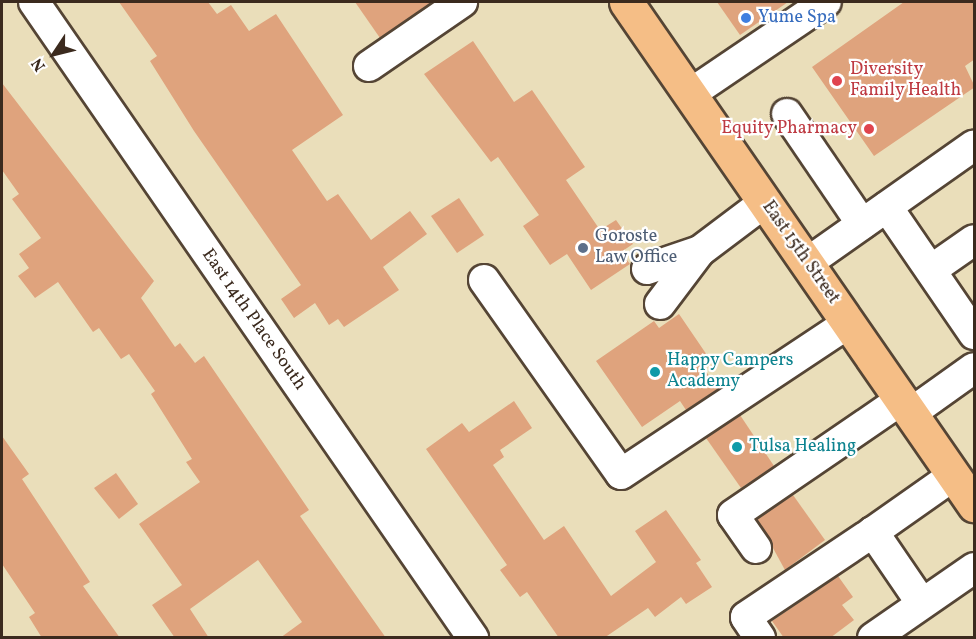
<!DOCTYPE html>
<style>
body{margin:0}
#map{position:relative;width:976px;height:639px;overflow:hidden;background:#eadeba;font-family:Vollkorn,serif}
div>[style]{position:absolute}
.building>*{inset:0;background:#dfa37d}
.roads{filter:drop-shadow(2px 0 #554535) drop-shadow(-2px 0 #554535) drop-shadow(0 2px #554535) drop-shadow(0 -2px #554535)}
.minor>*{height:30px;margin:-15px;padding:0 15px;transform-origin:15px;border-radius:15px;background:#fff}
.major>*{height:33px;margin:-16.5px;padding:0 16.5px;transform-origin:16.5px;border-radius:16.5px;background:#f5be86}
.dots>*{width:16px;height:16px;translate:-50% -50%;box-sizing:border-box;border:3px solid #fff;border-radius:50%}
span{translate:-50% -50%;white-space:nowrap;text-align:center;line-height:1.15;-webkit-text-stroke:4.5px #fff;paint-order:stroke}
.shop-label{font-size:18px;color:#366cbe}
.left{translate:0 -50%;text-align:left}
.health-label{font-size:18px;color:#be3a42}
.right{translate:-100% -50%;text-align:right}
.service-label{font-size:18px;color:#4e5e75}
.street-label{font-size:18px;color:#3b2a1e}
.culture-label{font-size:18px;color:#0d838f}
.frame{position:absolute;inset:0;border:3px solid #3b2a1e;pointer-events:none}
.north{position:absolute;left:24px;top:24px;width:60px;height:60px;-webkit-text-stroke:4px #fff;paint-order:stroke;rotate:235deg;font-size:16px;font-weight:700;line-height:24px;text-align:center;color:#3b2a1e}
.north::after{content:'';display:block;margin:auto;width:21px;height:27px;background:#3b2a1e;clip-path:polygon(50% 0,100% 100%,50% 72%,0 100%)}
</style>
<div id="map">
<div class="building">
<div style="clip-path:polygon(119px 2px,208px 2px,217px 14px,231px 5px,249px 31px,276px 14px,343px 115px,292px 150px,327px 201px,338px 194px,371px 240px,410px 211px,427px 234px,383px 267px,399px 290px,344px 327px,338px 319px,329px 325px,315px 303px,294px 318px,281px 299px,301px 285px,194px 131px,150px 61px,157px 56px)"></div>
<div style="clip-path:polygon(355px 2px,432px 2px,380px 38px)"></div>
<div style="clip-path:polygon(717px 2px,788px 2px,740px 35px)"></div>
<div style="clip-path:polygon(904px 2px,975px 2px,975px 59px,965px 66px,975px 87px,874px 156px,812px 67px)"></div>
<div style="clip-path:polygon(473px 41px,514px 102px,532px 90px,585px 167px,566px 180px,600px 230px,616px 220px,633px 244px,621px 252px,630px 264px,591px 290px,567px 254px,550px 265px,523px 226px,539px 215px,498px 157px,491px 162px,424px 74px)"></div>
<div style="clip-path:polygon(2px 83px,154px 281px,141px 298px,175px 347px,180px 343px,195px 363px,204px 356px,309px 510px,300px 516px,386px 638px,280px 638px,302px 622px,258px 560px,190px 609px,209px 638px,175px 638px,152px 605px,182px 585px,139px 524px,200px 482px,186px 462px,192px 459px,151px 394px,155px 391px,129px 354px,121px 359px,99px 328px,93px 332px,58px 282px,35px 298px,18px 276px,29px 268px,19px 254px,41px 238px,12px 199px,19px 194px,2px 170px)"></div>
<div style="clip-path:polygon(459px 198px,484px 235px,457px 253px,431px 216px)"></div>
<div style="clip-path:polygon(679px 314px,709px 358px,701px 364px,718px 389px,686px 410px,680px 401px,642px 427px,596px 361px,654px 321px,659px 328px)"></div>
<div style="clip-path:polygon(514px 401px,532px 428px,500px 450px,504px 457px,493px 465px,544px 540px,564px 526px,611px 596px,656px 562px,635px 531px,666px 510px,701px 560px,696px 563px,712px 587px,686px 604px,681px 597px,655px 617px,648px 608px,604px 638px,559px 638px,527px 592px,520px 597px,500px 570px,507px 565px,426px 449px,462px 423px,469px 432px)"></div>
<div style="clip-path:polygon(740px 415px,774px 466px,741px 488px,706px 438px)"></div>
<div style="clip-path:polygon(2px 436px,29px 474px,22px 479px,90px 582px,83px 586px,120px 638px,42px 638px,29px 617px,35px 613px,2px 564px)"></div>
<div style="clip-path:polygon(116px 473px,138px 504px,119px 519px,94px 488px)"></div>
<div style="clip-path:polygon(793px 495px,825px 540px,785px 570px,757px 519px)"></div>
<div style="clip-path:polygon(838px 576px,853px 597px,842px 605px,854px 620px,830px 638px,784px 638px,772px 621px)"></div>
</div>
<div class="roads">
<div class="minor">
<div style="left:34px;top:2px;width:773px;rotate:55.38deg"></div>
<div style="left:369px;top:66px;width:113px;rotate:-34.5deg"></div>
<div style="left:690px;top:94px;width:164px;rotate:-34.1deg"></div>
<div style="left:787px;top:114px;width:133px;rotate:55.7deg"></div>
<div style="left:887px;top:207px;width:154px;rotate:55.6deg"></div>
<div style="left:807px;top:263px;width:204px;rotate:-35.2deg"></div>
<div style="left:647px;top:269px;width:56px;rotate:-18.8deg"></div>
<div style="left:700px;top:251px;width:81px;rotate:-37deg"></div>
<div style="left:931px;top:270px;width:52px;rotate:-34.9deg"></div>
<div style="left:484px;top:280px;width:237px;rotate:54.8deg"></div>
<div style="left:621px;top:474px;width:273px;rotate:-33.6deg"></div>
<div style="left:660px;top:304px;width:66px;rotate:-53deg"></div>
<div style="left:911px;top:413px;width:77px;rotate:-35.5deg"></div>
<div style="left:756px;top:548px;width:40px;rotate:-124.9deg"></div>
<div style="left:733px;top:515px;width:204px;rotate:-34.4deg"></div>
<div style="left:914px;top:592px;width:73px;rotate:-124.3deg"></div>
<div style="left:873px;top:532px;width:99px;rotate:-35.1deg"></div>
<div style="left:760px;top:638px;width:25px;rotate:-124deg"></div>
<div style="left:746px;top:617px;width:153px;rotate:-33.8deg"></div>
<div style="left:873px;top:638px;width:123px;rotate:-34.7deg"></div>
</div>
<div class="major">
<div style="left:626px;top:2px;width:612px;rotate:55.32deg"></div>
</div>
</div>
<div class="dots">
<div style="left:746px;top:18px;background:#3f7fe0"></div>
<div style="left:837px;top:81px;background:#e0444e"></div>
<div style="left:869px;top:129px;background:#e0444e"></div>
<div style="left:583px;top:248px;background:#5c6f8a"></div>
<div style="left:655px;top:372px;background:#0f9aa8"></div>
<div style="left:737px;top:447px;background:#0f9aa8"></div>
</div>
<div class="shop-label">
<span class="left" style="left:758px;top:18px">Yume Spa</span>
</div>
<div class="health-label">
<span class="left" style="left:850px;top:81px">Diversity<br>Family Health</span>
<span class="right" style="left:857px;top:129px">Equity Pharmacy</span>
</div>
<div class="service-label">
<span class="left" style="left:595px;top:248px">Goroste<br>Law Office</span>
</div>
<div class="street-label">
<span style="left:800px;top:253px;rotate:55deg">East 15th Street</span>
<span style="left:253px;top:320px;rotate:55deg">East 14th Place South</span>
</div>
<div class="culture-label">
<span class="left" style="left:667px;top:372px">Happy Campers<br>Academy</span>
<span class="left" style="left:749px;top:447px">Tulsa Healing</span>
</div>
<div class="frame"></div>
<div class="north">N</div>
</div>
